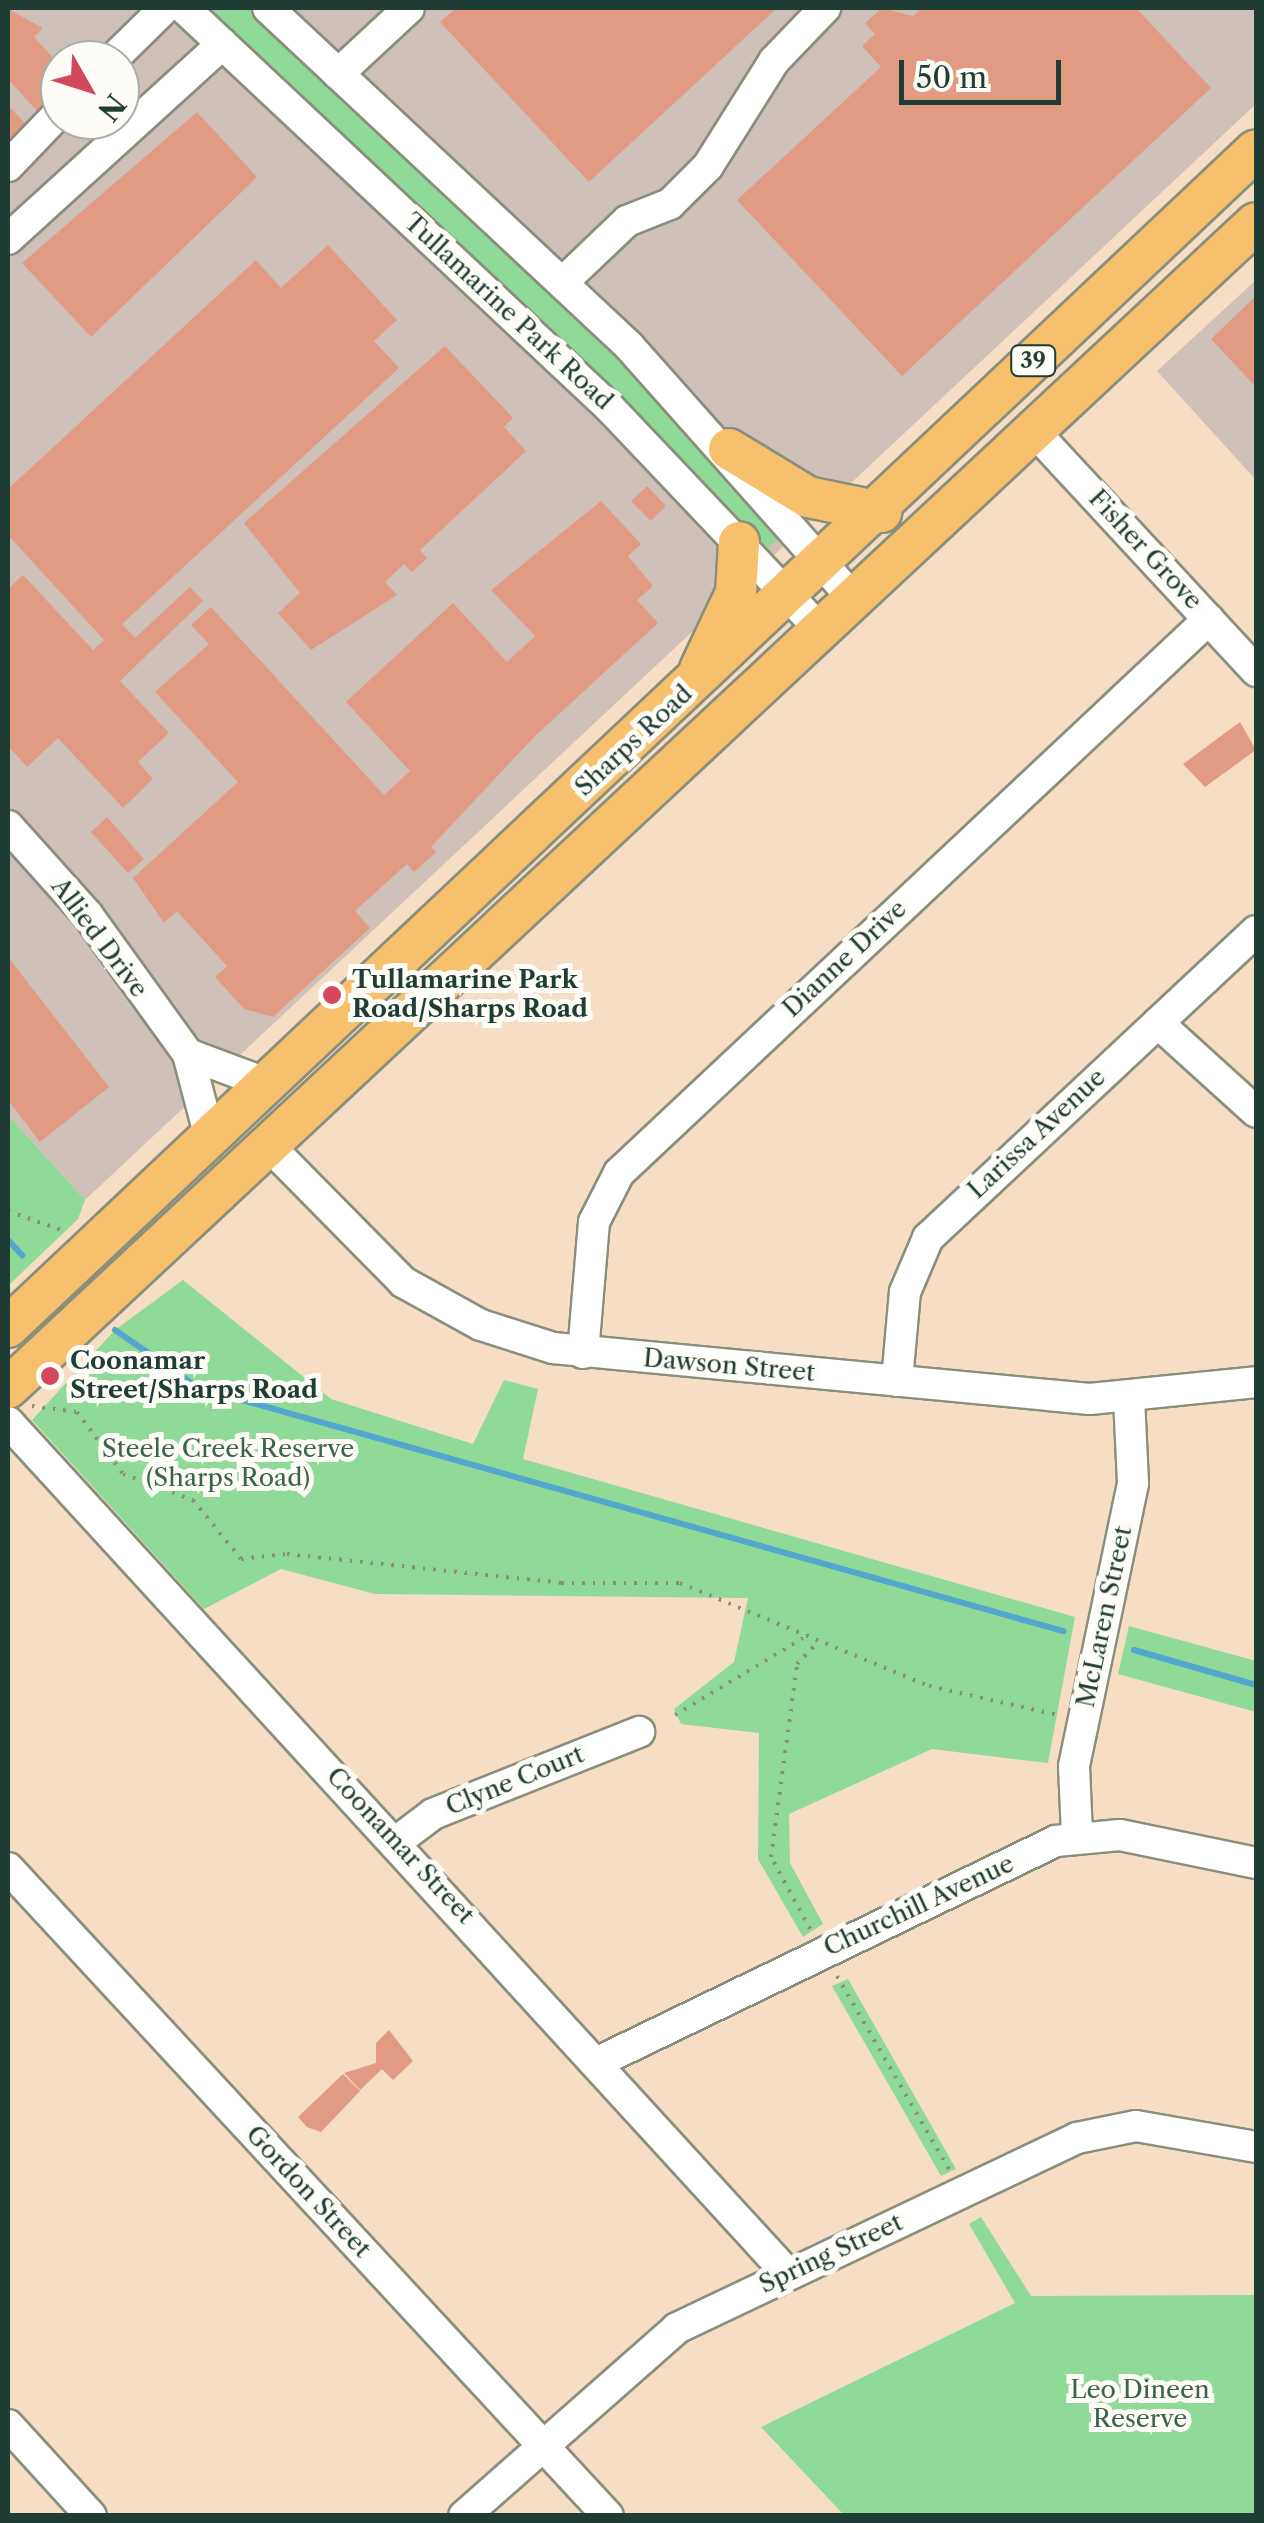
<!DOCTYPE html>
<style>
body{margin:0}
#map{position:relative;width:1264px;height:2523px;overflow:hidden;background:#f5dec3;font-family:"Libre Caslon Text",serif}
div>[style]{position:absolute}
.industrial>*{inset:0;background:#cfc0ba}
.green>*{inset:0;background:#8fda96}
.stream>*{height:6px;margin:-3px;padding:0 3px;transform-origin:3px;border-radius:3px;background:#53a6ce}
.building>*{inset:0;background:#e19b83}
.path>*{height:4px;margin-top:-2px;transform-origin:0;background:repeating-linear-gradient(90deg,#8a8e7c 0 2.5px,transparent 0 10.5px)}
.roads{filter:drop-shadow(2px 0 #8a8e7c) drop-shadow(-2px 0 #8a8e7c) drop-shadow(0 2px #8a8e7c) drop-shadow(0 -2px #8a8e7c)}
.minor>*{height:30px;margin:-15px;padding:0 15px;transform-origin:15px;border-radius:15px;background:#fff}
.major>*{height:40px;margin:-20px;padding:0 20px;transform-origin:20px;border-radius:20px;background:#f7c06c}
.dots>*{width:28px;height:28px;translate:-50% -50%;box-sizing:border-box;border:5px solid #fdfcf7;border-radius:50%}
span{translate:-50% -50%;white-space:nowrap;text-align:center;line-height:1.15;-webkit-text-stroke:10px #fdfcf7;paint-order:stroke}
.shield-label span{padding:2px 8px;background:#fdfcf7;border:2px solid;border-radius:8px;-webkit-text-stroke-width:0}
.shield-label{font-size:22px;color:#1f3d34;font-weight:700}
.street-label{font-size:25px;color:#1f3d34}
.poi-label{font-size:25px;color:#1f3d34;font-weight:700}
.left{translate:0 -50%;text-align:left}
.park-label{font-size:25px;color:#3b644c}
.frame{position:absolute;inset:0;border:10px solid #1f3d34;pointer-events:none}
.north{position:absolute;left:40px;top:40px;width:100px;height:100px;box-sizing:border-box;background:#fdfcf7;border:2px solid #a4b0a9;border-radius:50%;rotate:129deg;font-size:28px;font-weight:700;line-height:40px;text-align:center;color:#1f3d34}
.north::after{content:'';display:block;margin:auto;width:35px;height:45px;background:#d1495b;clip-path:polygon(50% 0,100% 100%,50% 72%,0 100%)}
.scale{position:absolute;left:899px;top:60px;width:162px;height:45px;box-sizing:border-box;border:5px solid #1f3d34;border-top:0;padding-left:12px;font-size:30px;line-height:35px;white-space:nowrap;color:#1f3d34;-webkit-text-stroke:8px #fdfcf7;paint-order:stroke}
</style>
<div id="map">
<div class="industrial">
<div style="clip-path:polygon(evenodd,8px 8px,1256px 8px,1256px 104px,85px 1200px,8px 1115px,8px 8px,60px 60px,120px 60px,120px 120px,60px 120px,60px 60px)"></div>
<div style="clip-path:polygon(1256px 280px,1256px 480px,1157px 371px)"></div>
</div>
<div class="green">
<div style="clip-path:polygon(211px 8px,250px 8px,652px 386px,789px 529px,763px 552px)"></div>
<div style="clip-path:polygon(8px 1115px,85px 1200px,78px 1219px,10px 1284px)"></div>
<div style="clip-path:polygon(183px 1280px,331px 1399px,473px 1444px,504px 1380px,538px 1389px,523px 1459px,1075px 1617px,1048px 1763px,932px 1749px,789px 1814px,790px 1863px,823px 1924px,803px 1937px,758px 1859px,759px 1733px,681px 1724px,674px 1709px,734px 1662px,748px 1598px,375px 1594px,281px 1569px,204px 1609px,32px 1420px,115px 1330px)"></div>
<div style="clip-path:polygon(1129px 1626px,1256px 1661px,1256px 1712px,1118px 1674px)"></div>
<div style="clip-path:polygon(848px 1979px,956px 2169px,941px 2176px,832px 1986px)"></div>
<div style="clip-path:polygon(981px 2217px,1031px 2296px,1256px 2295px,1256px 2515px,844px 2515px,761px 2427px,1015px 2303px,969px 2224px)"></div>
</div>
<div class="stream">
<div style="left:8px;top:1240px;width:21px;rotate:47deg"></div>
<div style="left:115px;top:1330px;width:102px;rotate:34.6deg"></div>
<div style="left:199px;top:1388px;width:898px;rotate:15.71deg"></div>
<div style="left:1134px;top:1650px;width:127px;rotate:16deg"></div>
</div>
<div class="building">
<div style="clip-path:polygon(456px 8px,777px 8px,589px 182px,440px 22px)"></div>
<div style="clip-path:polygon(882px 8px,913px 16px,922px 8px,1136px 8px,1211px 88px,902px 376px,737px 200px,881px 67px,862px 46px,875px 34px,865px 23px)"></div>
<div style="clip-path:polygon(8px 9px,43px 28px,34px 37px,60px 65px,60px 89px,37px 111px,8px 79px)"></div>
<div style="clip-path:polygon(8px 105px,31px 130px,8px 152px)"></div>
<div style="clip-path:polygon(197px 112px,257px 177px,91px 337px,22px 263px)"></div>
<div style="clip-path:polygon(328px 245px,397px 320px,374px 341px,399px 368px,122px 624px,135px 638px,190px 587px,203px 601px,120px 681px,169px 733px,138px 762px,153px 779px,123px 808px,58px 738px,27px 767px,8px 746px,8px 589px,23px 575px,93px 650px,104px 640px,8px 535px,8px 489px,256px 260px,281px 288px)"></div>
<div style="clip-path:polygon(1256px 296px,1256px 387px,1211px 339px)"></div>
<div style="clip-path:polygon(445px 346px,513px 418px,504px 427px,526px 451px,420px 550px,427px 558px,412px 572px,404px 564px,385px 582px,397px 595px,311px 650px,278px 613px,300px 593px,244px 523px)"></div>
<div style="clip-path:polygon(647px 486px,666px 506px,651px 521px,631px 501px)"></div>
<div style="clip-path:polygon(601px 501px,641px 544px,628px 556px,653px 586px,637px 600px,658px 623px,533px 738px,431px 847px,436px 852px,414px 872px,407px 864px,355px 911px,370px 928px,273px 1017px,244px 1009px,215px 977px,227px 966px,177px 911px,164px 923px,133px 878px,238px 782px,155px 692px,209px 644px,191px 625px,211px 607px,384px 795px,410px 771px,346px 702px,453px 603px,507px 662px,535px 636px,491px 590px)"></div>
<div style="clip-path:polygon(1240px 722px,1256px 750px,1205px 787px,1183px 764px)"></div>
<div style="clip-path:polygon(107px 817px,144px 859px,128px 873px,91px 832px)"></div>
<div style="clip-path:polygon(8px 957px,109px 1087px,40px 1142px,8px 1100px)"></div>
<div style="clip-path:polygon(389px 2030px,413px 2061px,393px 2080px,382px 2069px,360px 2090px,344px 2073px,376px 2063px,376px 2043px)"></div>
<div style="clip-path:polygon(343px 2074px,360px 2091px,321px 2132px,307px 2127px,298px 2117px)"></div>
</div>
<div class="path">
<div style="left:8px;top:1211px;width:59px;rotate:19.7deg"></div>
<div style="left:32px;top:1406px;width:45px;rotate:7.6deg"></div>
<div style="left:77px;top:1412px;width:77px;rotate:53.4deg"></div>
<div style="left:123px;top:1474px;width:75px;rotate:20.4deg"></div>
<div style="left:193px;top:1500px;width:76px;rotate:50.9deg"></div>
<div style="left:241px;top:1559px;width:46px;rotate:-6.2deg"></div>
<div style="left:287px;top:1554px;width:276px;rotate:6deg"></div>
<div style="left:561px;top:1583px;width:119px"></div>
<div style="left:680px;top:1583px;width:269px;rotate:22.5deg"></div>
<div style="left:929px;top:1686px;width:132px;rotate:12.7deg"></div>
<div style="left:675px;top:1715px;width:152px;rotate:-31deg"></div>
<div style="left:810px;top:1929px;width:82px;rotate:-118.4deg"></div>
<div style="left:771px;top:1857px;width:195px;rotate:-82.3deg"></div>
<div style="left:797px;top:1664px;width:29px;rotate:-46deg"></div>
<div style="left:837px;top:1976px;width:225px;rotate:59.9deg"></div>
</div>
<div class="roads">
<div class="minor">
<div style="left:184px;top:8px;width:583px;rotate:43.19deg"></div>
<div style="left:609px;top:407px;width:306px;rotate:46.5deg"></div>
<div style="left:268px;top:8px;width:495px;rotate:43.1deg"></div>
<div style="left:629px;top:346px;width:336px;rotate:48.4deg"></div>
<div style="left:112px;top:60px;width:74px;rotate:-44.5deg"></div>
<div style="left:338px;top:74px;width:97px;rotate:-42.9deg"></div>
<div style="left:8px;top:166px;width:75px;rotate:-46.1deg"></div>
<div style="left:8px;top:239px;width:290px;rotate:-42.3deg"></div>
<div style="left:562px;top:283px;width:90px;rotate:-43.6deg"></div>
<div style="left:627px;top:221px;width:46px;rotate:-21.6deg"></div>
<div style="left:670px;top:204px;width:54px;rotate:-45deg"></div>
<div style="left:708px;top:166px;width:124px;rotate:-57.8deg"></div>
<div style="left:774px;top:61px;width:74px;rotate:-46.1deg"></div>
<div style="left:1032px;top:429px;width:330px;rotate:47.2deg"></div>
<div style="left:8px;top:826px;width:118px;rotate:48.1deg"></div>
<div style="left:87px;top:914px;width:173px;rotate:54.2deg"></div>
<div style="left:188px;top:1054px;width:87px;rotate:75.3deg"></div>
<div style="left:1158px;top:1023px;width:132px;rotate:42.2deg"></div>
<div style="left:188px;top:1054px;width:85px;rotate:20.6deg"></div>
<div style="left:272px;top:1149px;width:187px;rotate:45.4deg"></div>
<div style="left:403px;top:1282px;width:89px;rotate:28.9deg"></div>
<div style="left:481px;top:1325px;width:76px;rotate:17.7deg"></div>
<div style="left:553px;top:1348px;width:539px;rotate:5.43deg"></div>
<div style="left:1090px;top:1399px;width:167px;rotate:-5.8deg"></div>
<div style="left:583px;top:1353px;width:131px;rotate:-85.2deg"></div>
<div style="left:594px;top:1222px;width:55px;rotate:-63deg"></div>
<div style="left:619px;top:1173px;width:809px;rotate:-43.2deg"></div>
<div style="left:897px;top:1381px;width:89px;rotate:-84.9deg"></div>
<div style="left:905px;top:1292px;width:59px;rotate:-66.9deg"></div>
<div style="left:928px;top:1238px;width:449px;rotate:-43.1deg"></div>
<div style="left:8px;top:1422px;width:1155px;rotate:47.53deg"></div>
<div style="left:1077px;top:1835px;width:69px;rotate:-92.5deg"></div>
<div style="left:1074px;top:1766px;width:289px;rotate:-78.2deg"></div>
<div style="left:1133px;top:1483px;width:85px;rotate:-92.7deg"></div>
<div style="left:396px;top:1842px;width:46px;rotate:-37.1deg"></div>
<div style="left:433px;top:1814px;width:222px;rotate:-21.7deg"></div>
<div style="left:8px;top:1868px;width:883px;rotate:47.2deg"></div>
<div style="left:600px;top:2061px;width:506px;rotate:-25.76deg"></div>
<div style="left:1056px;top:1841px;width:64px;rotate:-5.4deg"></div>
<div style="left:1120px;top:1835px;width:139px;rotate:11.6deg"></div>
<div style="left:8px;top:2425px;width:123px;rotate:47.6deg"></div>
<div style="left:464px;top:2516px;width:284px;rotate:-41.4deg"></div>
<div style="left:677px;top:2328px;width:443px;rotate:-25.4deg"></div>
<div style="left:1077px;top:2138px;width:60px;rotate:-11.5deg"></div>
<div style="left:1136px;top:2126px;width:122px;rotate:9.9deg"></div>
</div>
<div class="major">
<div style="left:729px;top:449px;width:92px;rotate:31.3deg"></div>
<div style="left:808px;top:497px;width:75px;rotate:11.6deg"></div>
<div style="left:700px;top:669px;width:84px;rotate:-64.7deg"></div>
<div style="left:736px;top:593px;width:51px;rotate:-86.6deg"></div>
<div style="left:8px;top:1327px;width:1715px;rotate:-43.32deg"></div>
<div style="left:8px;top:1388px;width:1707px;rotate:-43.03deg"></div>
</div>
</div>
<div class="dots">
<div style="left:332px;top:995px;background:#d1495b"></div>
<div style="left:50px;top:1376px;background:#d1495b"></div>
</div>
<div class="shield-label">
<span style="left:1033px;top:361px">39</span>
</div>
<div class="street-label">
<span style="left:508px;top:312px;rotate:43deg">Tullamarine Park Road</span>
<span style="left:1145px;top:550px;rotate:47deg">Fisher Grove</span>
<span style="left:634px;top:741px;rotate:-43deg">Sharps Road</span>
<span style="left:99px;top:938px;rotate:53deg">Allied Drive</span>
<span style="left:845px;top:959px;rotate:-43deg">Dianne Drive</span>
<span style="left:1037px;top:1134px;rotate:-43deg">Larissa Avenue</span>
<span style="left:729px;top:1366px;rotate:5deg">Dawson Street</span>
<span style="left:1105px;top:1617px;rotate:-78deg">McLaren Street</span>
<span style="left:515px;top:1781px;rotate:-22deg">Clyne Court</span>
<span style="left:400px;top:1846px;rotate:47deg">Coonamar Street</span>
<span style="left:919px;top:1906px;rotate:-25deg">Churchill Avenue</span>
<span style="left:308px;top:2192px;rotate:47deg">Gordon Street</span>
<span style="left:831px;top:2254px;rotate:-25deg">Spring Street</span>
</div>
<div class="poi-label">
<span class="left" style="left:352px;top:995px">Tullamarine Park<br>Road/Sharps Road</span>
<span class="left" style="left:70px;top:1376px">Coonamar<br>Street/Sharps Road</span>
</div>
<div class="park-label">
<span style="left:228px;top:1464px">Steele Creek Reserve<br>(Sharps Road)</span>
<span style="left:1140px;top:2405px">Leo Dineen<br>Reserve</span>
</div>
<div class="frame"></div>
<div class="north">N</div>
<div class="scale">50 m</div>
</div>
